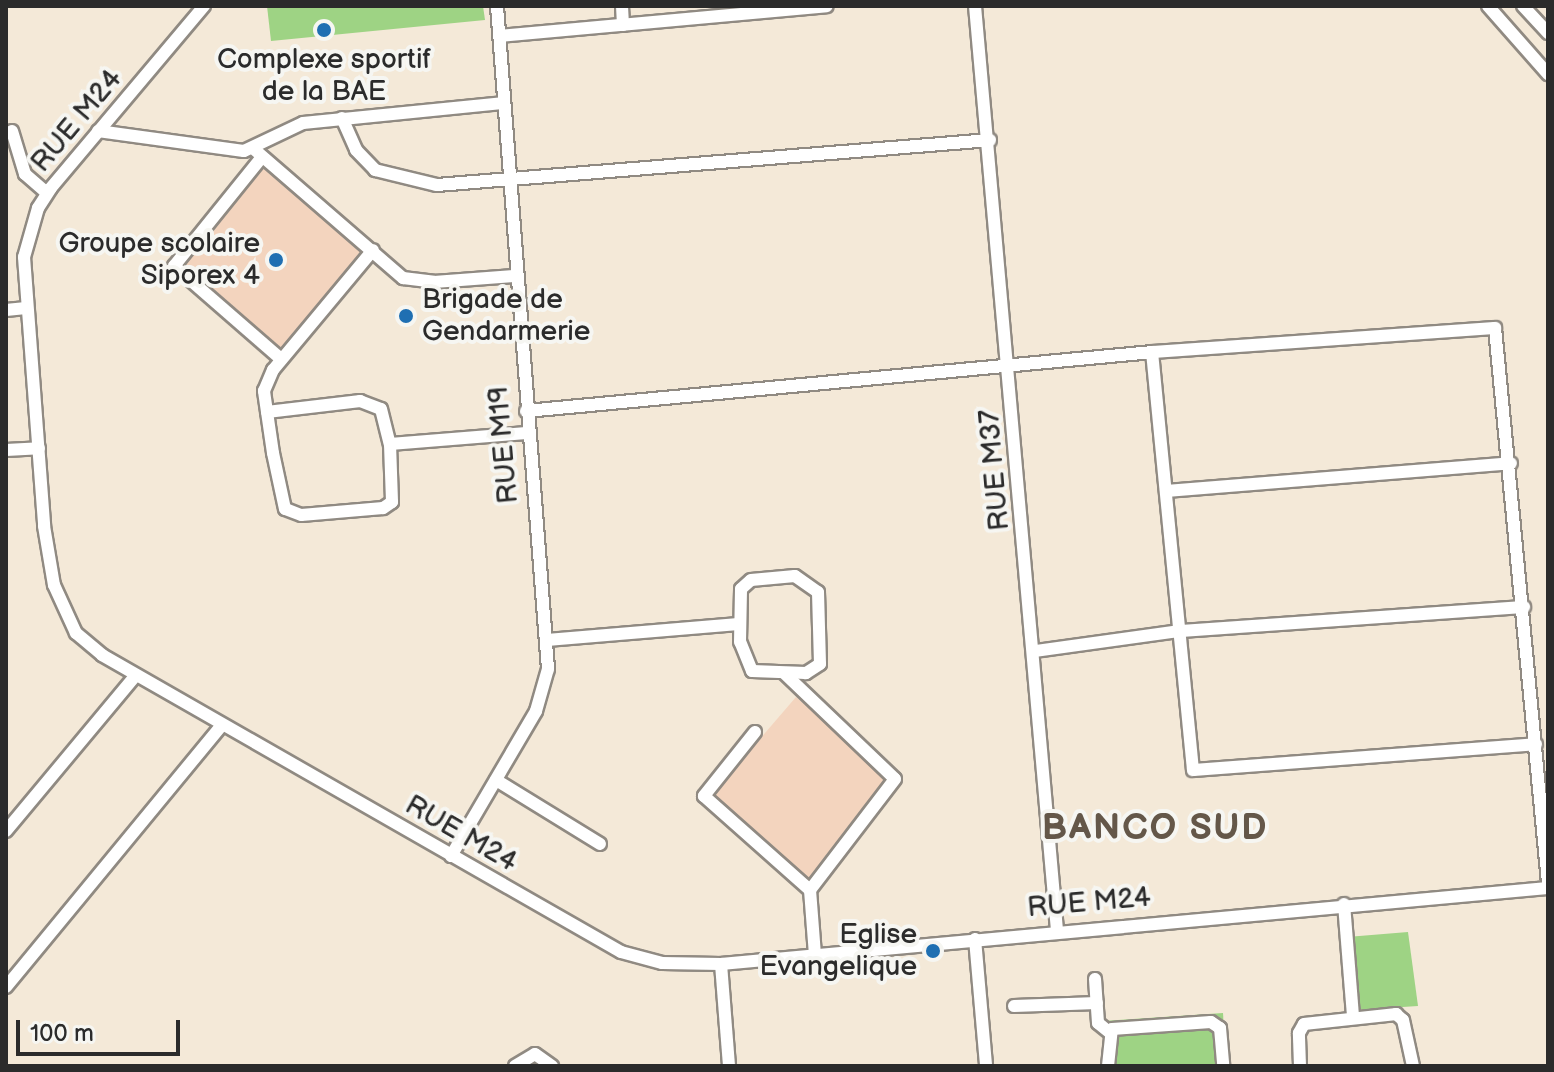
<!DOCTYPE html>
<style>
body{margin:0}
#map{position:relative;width:1554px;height:1072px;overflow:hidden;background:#f4e9d8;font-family:"Balsamiq Sans",sans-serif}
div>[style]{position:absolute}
.built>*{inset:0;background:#f3d4be}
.green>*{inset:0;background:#9ed384}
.roads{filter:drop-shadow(2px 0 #908a82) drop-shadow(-2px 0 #908a82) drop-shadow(0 2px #908a82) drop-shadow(0 -2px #908a82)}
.street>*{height:12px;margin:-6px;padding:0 6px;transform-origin:6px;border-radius:6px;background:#fff}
.dots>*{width:22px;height:22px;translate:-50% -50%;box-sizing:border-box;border:4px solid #f6f6f2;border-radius:50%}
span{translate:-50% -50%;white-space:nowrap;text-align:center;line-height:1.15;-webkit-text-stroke:8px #f6f6f2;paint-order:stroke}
.poi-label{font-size:28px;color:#2b2b2b}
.right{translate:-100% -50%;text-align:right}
.left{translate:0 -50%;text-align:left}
.street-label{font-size:28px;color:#2b2b2b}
.district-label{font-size:36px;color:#645749;font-weight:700;letter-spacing:2px}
.frame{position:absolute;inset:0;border:8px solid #2b2b2b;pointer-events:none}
.scale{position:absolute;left:16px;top:1020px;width:164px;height:36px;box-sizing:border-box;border:4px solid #2b2b2b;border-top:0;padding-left:10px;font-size:24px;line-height:28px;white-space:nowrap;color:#2b2b2b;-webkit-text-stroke:6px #f6f6f2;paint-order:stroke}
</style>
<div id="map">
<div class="built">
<div style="clip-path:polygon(266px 165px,368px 253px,284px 355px,184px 267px)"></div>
<div style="clip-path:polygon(796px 697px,893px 780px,808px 884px,709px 798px)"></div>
</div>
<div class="green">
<div style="clip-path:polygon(267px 6px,483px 6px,485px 20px,271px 41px)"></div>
<div style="clip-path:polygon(1408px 932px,1418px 1006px,1356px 1010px,1347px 937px)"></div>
<div style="clip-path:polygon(1223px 1013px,1226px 1066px,1106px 1066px,1103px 1021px)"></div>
</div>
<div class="roads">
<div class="street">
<div style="left:204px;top:6px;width:238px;rotate:130.1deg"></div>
<div style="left:51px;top:188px;width:24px;rotate:123deg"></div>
<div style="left:38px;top:208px;width:51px;rotate:105.9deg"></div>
<div style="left:24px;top:257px;width:270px;rotate:85.7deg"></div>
<div style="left:44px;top:526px;width:60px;rotate:80.4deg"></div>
<div style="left:54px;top:585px;width:53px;rotate:65.4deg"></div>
<div style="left:76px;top:633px;width:34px;rotate:40deg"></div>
<div style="left:102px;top:655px;width:598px;rotate:29.78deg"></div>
<div style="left:621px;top:952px;width:42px;rotate:15deg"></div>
<div style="left:662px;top:963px;width:59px;rotate:1deg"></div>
<div style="left:721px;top:964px;width:830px;rotate:-5.25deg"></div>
<div style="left:622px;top:6px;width:19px;rotate:87deg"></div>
<div style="left:975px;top:6px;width:928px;rotate:84.93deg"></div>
<div style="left:1488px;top:6px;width:91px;rotate:48.6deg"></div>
<div style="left:1523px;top:6px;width:37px;rotate:47deg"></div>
<div style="left:499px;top:36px;width:329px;rotate:-5.2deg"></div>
<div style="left:342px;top:118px;width:35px;rotate:66deg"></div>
<div style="left:356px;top:150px;width:28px;rotate:46deg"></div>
<div style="left:375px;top:170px;width:64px;rotate:13.6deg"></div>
<div style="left:437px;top:185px;width:555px;rotate:-4.65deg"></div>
<div style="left:12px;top:131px;width:45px;rotate:73.2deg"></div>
<div style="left:25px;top:174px;width:29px;rotate:41deg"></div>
<div style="left:98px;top:131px;width:147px;rotate:7.8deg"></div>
<div style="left:244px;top:151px;width:65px;rotate:-25.4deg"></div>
<div style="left:303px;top:123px;width:200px;rotate:-5.7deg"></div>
<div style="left:255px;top:150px;width:196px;rotate:40.9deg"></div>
<div style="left:403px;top:278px;width:31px;rotate:7deg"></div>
<div style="left:434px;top:282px;width:80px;rotate:-4.3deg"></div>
<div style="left:262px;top:157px;width:140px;rotate:128.9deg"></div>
<div style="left:174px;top:266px;width:142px;rotate:41deg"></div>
<div style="left:6px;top:310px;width:20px;rotate:-6deg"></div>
<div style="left:1152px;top:352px;width:420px;rotate:84.4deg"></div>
<div style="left:1193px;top:770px;width:344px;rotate:-4.3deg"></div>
<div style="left:526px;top:411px;width:629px;rotate:-5.38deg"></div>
<div style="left:1152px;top:352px;width:344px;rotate:-4deg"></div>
<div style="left:1495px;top:328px;width:557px;rotate:84.54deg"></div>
<div style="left:267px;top:412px;width:94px;rotate:-6.7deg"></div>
<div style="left:360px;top:401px;width:22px;rotate:21deg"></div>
<div style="left:381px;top:409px;width:36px;rotate:76deg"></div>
<div style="left:390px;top:444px;width:58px;rotate:88deg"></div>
<div style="left:392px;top:502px;width:11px;rotate:146deg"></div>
<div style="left:383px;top:508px;width:82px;rotate:175.1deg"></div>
<div style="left:301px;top:515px;width:17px;rotate:-159deg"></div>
<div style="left:285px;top:509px;width:57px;rotate:-102.1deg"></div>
<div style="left:273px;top:453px;width:63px;rotate:-98.3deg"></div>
<div style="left:264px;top:391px;width:23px;rotate:-67deg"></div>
<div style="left:273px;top:370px;width:156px;rotate:-50.2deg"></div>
<div style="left:390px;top:444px;width:137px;rotate:-4.6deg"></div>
<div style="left:6px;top:450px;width:33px;rotate:-3deg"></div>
<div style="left:1166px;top:491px;width:346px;rotate:-4.6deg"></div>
<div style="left:795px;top:576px;width:28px;rotate:35deg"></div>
<div style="left:818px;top:592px;width:72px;rotate:88.4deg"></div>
<div style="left:820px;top:664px;width:17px;rotate:147deg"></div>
<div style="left:806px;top:673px;width:54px;rotate:-177.9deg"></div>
<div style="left:752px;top:671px;width:31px;rotate:-112deg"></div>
<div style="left:740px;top:642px;width:53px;rotate:-88.9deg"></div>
<div style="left:741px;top:589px;width:13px;rotate:-42deg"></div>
<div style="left:751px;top:580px;width:44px;rotate:-5.2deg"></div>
<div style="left:547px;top:640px;width:192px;rotate:-4.8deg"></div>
<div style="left:1035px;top:651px;width:146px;rotate:-7.9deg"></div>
<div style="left:1180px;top:631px;width:345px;rotate:-4deg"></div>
<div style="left:784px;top:673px;width:153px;rotate:43.7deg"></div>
<div style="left:895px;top:779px;width:140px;rotate:127.4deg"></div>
<div style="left:810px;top:890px;width:65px;rotate:85.6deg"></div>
<div style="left:755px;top:732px;width:82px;rotate:128.6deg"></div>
<div style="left:704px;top:796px;width:142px;rotate:41.6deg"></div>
<div style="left:496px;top:780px;width:122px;rotate:31.6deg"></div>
<div style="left:6px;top:831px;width:203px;rotate:-50.2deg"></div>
<div style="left:451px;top:856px;width:168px;rotate:-59.6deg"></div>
<div style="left:536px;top:711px;width:44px;rotate:-74.1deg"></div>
<div style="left:548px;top:669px;width:665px;rotate:-94.4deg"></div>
<div style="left:1344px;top:904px;width:112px;rotate:85.4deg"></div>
<div style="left:975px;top:939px;width:127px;rotate:85deg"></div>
<div style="left:721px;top:964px;width:102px;rotate:85.5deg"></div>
<div style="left:1095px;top:979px;width:44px;rotate:86.1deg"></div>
<div style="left:1098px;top:1023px;width:14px;rotate:39deg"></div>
<div style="left:6px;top:987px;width:340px;rotate:-50.5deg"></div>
<div style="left:1014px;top:1006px;width:83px;rotate:-2.1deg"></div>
<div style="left:515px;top:1066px;width:23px;rotate:-31deg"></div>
<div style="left:535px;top:1054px;width:21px;rotate:35deg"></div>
<div style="left:1108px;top:1066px;width:37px;rotate:-84deg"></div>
<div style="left:1112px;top:1029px;width:99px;rotate:-4deg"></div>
<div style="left:1211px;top:1022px;width:11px;rotate:34deg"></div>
<div style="left:1220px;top:1028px;width:38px;rotate:85deg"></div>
<div style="left:1300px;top:1066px;width:33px;rotate:-92deg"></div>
<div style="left:1299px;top:1033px;width:10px;rotate:-61deg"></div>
<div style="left:1304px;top:1024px;width:93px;rotate:-6.2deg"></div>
<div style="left:1396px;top:1014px;width:9px;rotate:41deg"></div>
<div style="left:1403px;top:1020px;width:47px;rotate:77.7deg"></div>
</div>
</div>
<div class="dots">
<div style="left:324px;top:30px;background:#1f6fb2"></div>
<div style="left:276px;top:260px;background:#1f6fb2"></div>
<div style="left:406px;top:316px;background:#1f6fb2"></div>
<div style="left:933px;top:951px;background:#1f6fb2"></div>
</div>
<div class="poi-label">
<span style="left:324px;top:76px">Complexe sportif<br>de la BAE</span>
<span class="right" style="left:260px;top:260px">Groupe scolaire<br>Siporex 4</span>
<span class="left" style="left:422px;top:316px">Brigade de<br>Gendarmerie</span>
<span class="right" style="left:917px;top:951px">Eglise<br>Evangelique</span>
</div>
<div class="street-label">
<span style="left:77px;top:121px;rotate:-50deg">RUE M24</span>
<span style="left:504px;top:445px;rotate:-95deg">RUE M19</span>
<span style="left:995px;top:470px;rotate:-95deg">RUE M37</span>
<span style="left:461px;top:834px;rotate:30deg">RUE M24</span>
<span style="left:1089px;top:903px;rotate:-5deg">RUE M24</span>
</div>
<div class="district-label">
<span style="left:1155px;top:829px">BANCO SUD</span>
</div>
<div class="frame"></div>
<div class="scale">100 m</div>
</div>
